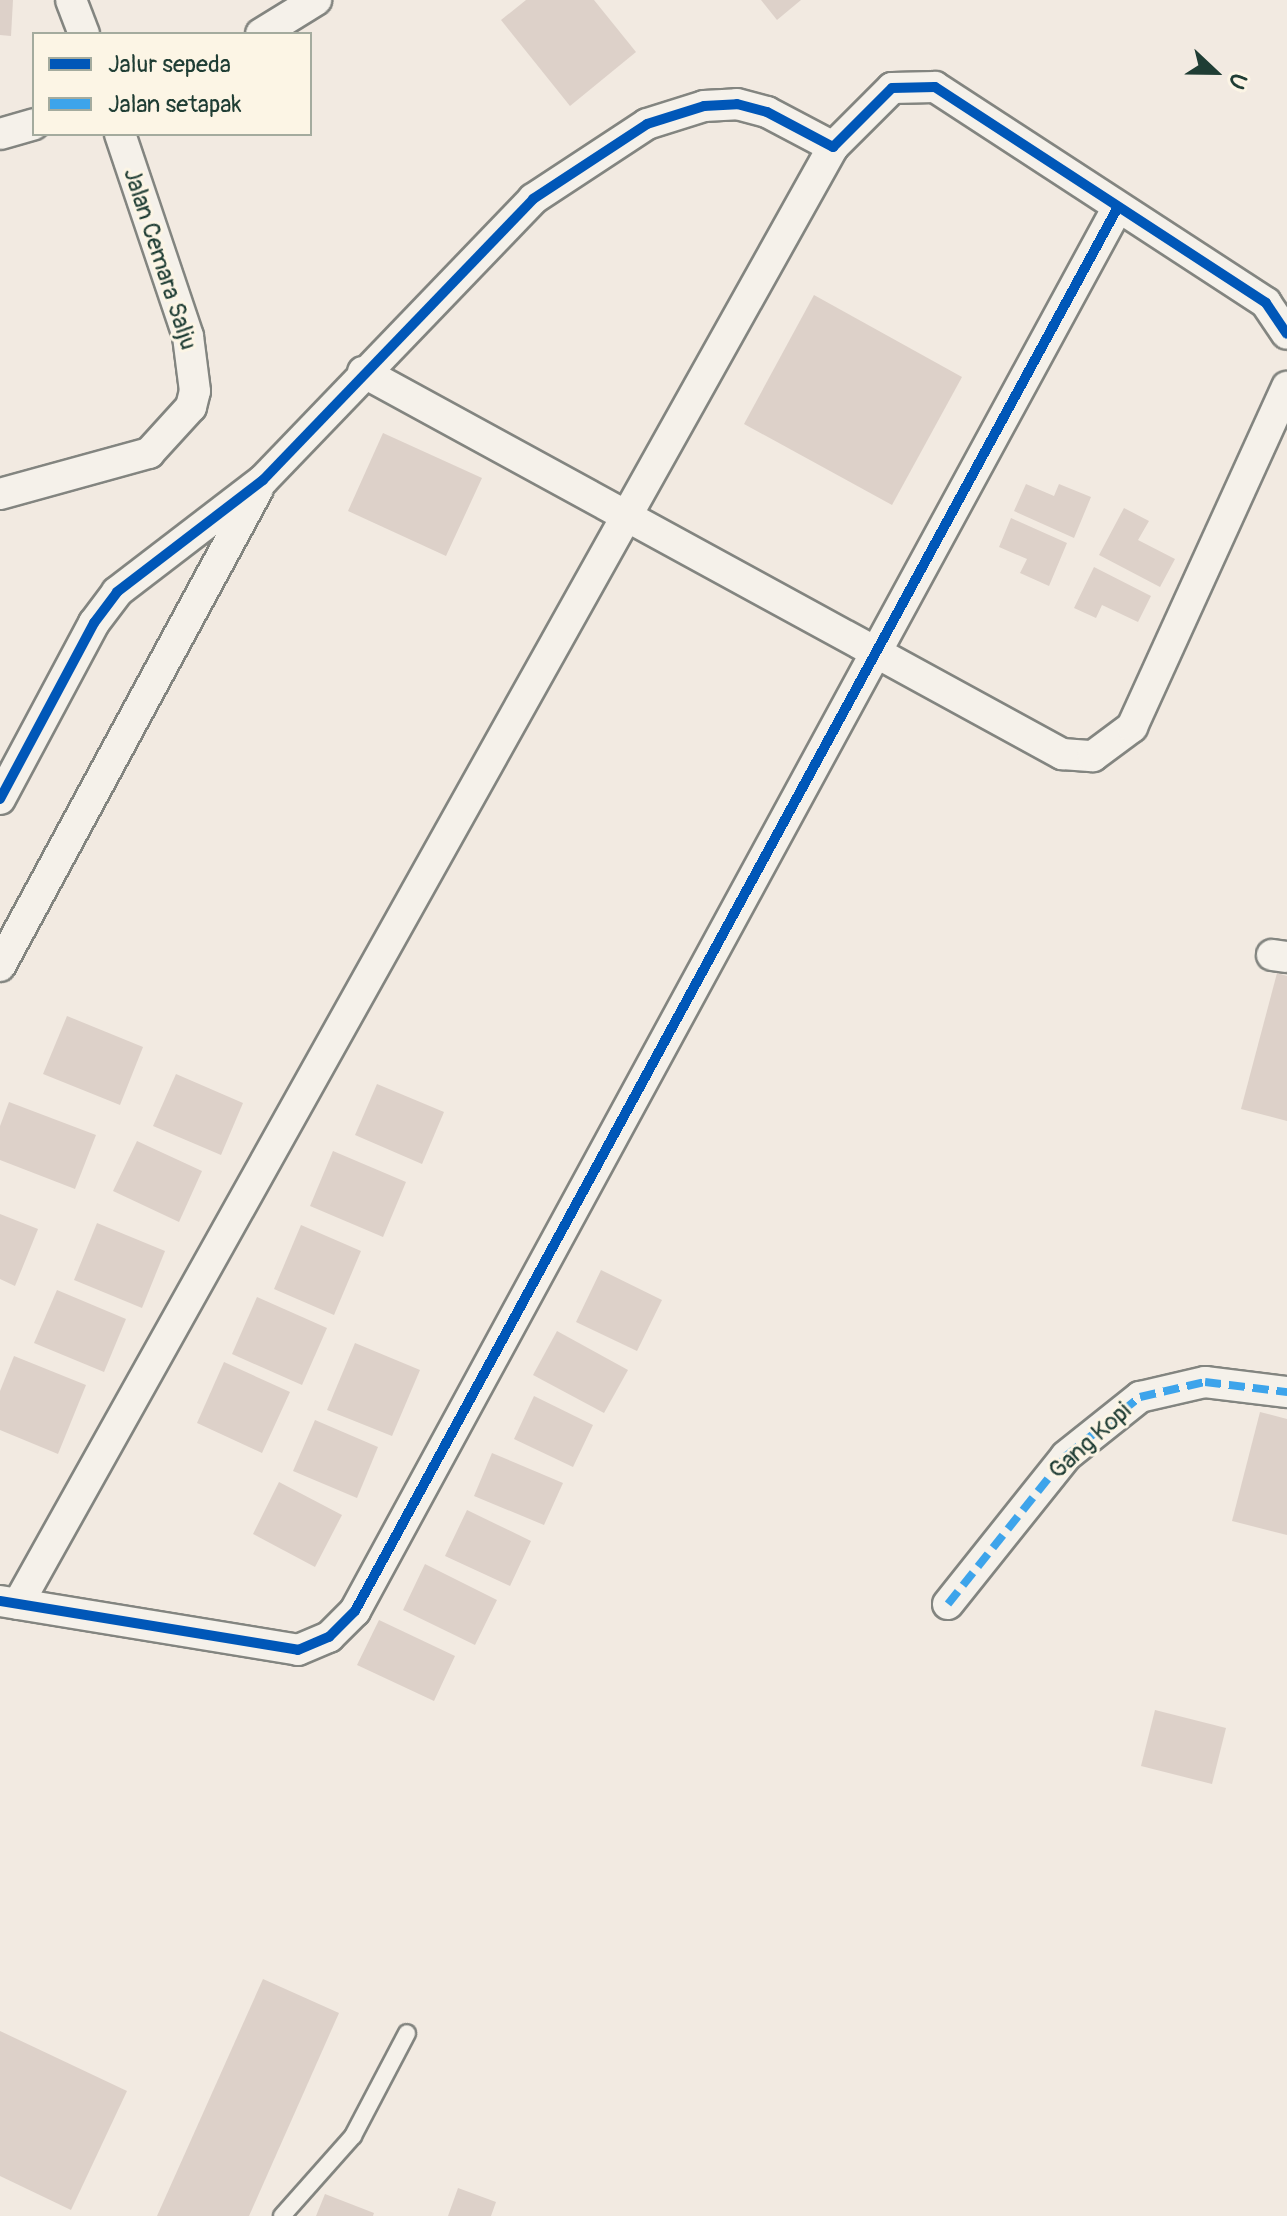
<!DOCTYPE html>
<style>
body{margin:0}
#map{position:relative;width:1287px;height:2216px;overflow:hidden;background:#f2eae1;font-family:Pangolin,sans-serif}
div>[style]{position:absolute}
.building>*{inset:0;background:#ddd1c9}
.roads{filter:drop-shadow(2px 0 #838580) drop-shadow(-2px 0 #838580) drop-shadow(0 2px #838580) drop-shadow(0 -2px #838580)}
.lane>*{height:16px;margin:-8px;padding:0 8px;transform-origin:8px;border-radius:8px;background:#f5f1ea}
.street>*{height:30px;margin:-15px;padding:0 15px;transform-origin:15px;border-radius:15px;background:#f5f1ea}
.quiet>*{height:8px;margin-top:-4px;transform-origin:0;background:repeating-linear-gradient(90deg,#3da4eb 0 16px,transparent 0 24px)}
.cycleway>*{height:10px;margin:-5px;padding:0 5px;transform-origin:5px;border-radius:5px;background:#0057b8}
span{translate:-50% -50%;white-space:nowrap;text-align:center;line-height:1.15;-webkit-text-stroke:6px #fcf5e5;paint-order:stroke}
.street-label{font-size:24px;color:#1f3d34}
.legend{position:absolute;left:32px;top:32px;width:280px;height:104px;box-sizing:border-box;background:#fcf5e5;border:2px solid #a4ab9e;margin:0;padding:10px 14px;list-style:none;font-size:24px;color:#1f3d34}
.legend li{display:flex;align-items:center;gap:16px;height:40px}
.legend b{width:40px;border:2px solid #a4ab9e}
.north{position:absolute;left:1175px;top:32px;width:80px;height:80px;-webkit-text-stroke:6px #fcf5e5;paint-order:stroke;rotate:112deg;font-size:22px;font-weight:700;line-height:32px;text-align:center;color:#1f3d34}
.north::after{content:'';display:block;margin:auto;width:28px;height:36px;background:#1f3d34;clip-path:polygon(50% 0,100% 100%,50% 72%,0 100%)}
</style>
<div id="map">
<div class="building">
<div style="clip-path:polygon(0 0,13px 0,11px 36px,0 35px)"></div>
<div style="clip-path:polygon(526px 0,594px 0,636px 52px,570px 106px,501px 20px)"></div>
<div style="clip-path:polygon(761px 0,801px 0,777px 20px)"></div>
<div style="clip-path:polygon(814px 295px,962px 377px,892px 505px,744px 424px)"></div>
<div style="clip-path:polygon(383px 433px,482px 478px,446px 556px,348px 511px)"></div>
<div style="clip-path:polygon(1026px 484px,1054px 496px,1059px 484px,1091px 497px,1074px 538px,1014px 511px)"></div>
<div style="clip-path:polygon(1124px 508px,1149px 521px,1138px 540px,1175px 559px,1160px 587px,1099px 555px)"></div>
<div style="clip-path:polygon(1011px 518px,1067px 543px,1049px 586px,1020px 573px,1027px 559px,999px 547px)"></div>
<div style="clip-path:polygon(1094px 567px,1151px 596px,1138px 622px,1102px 605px,1096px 618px,1074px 608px)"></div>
<div style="clip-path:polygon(1277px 973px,1287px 976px,1287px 1121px,1241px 1109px)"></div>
<div style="clip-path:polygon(67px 1016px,143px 1047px,120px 1105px,43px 1074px)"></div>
<div style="clip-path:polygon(176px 1074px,243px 1103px,221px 1155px,153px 1126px)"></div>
<div style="clip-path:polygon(377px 1084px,444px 1112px,422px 1164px,355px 1135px)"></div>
<div style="clip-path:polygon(9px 1102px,96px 1135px,75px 1189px,0 1160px,0 1126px)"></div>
<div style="clip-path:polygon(137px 1141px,202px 1171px,179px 1222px,113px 1191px)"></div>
<div style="clip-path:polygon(333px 1151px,406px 1182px,383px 1237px,310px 1206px)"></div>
<div style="clip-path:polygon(0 1214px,38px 1229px,15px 1286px,0 1279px)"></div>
<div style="clip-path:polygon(97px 1223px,165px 1251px,142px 1308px,74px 1280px)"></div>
<div style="clip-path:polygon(301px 1225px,361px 1251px,334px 1315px,274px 1289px)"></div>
<div style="clip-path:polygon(601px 1270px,662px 1300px,637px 1351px,576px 1322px)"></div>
<div style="clip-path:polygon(57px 1290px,126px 1319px,104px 1372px,34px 1343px)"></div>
<div style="clip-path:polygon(257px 1297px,327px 1328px,302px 1385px,232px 1354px)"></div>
<div style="clip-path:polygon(557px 1331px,628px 1370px,604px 1413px,533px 1375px)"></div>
<div style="clip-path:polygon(355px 1343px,420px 1370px,392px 1436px,327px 1410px)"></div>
<div style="clip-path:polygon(14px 1356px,86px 1385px,58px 1454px,0 1430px,0 1391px)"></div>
<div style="clip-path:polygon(224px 1362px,290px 1392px,262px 1453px,197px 1423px)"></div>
<div style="clip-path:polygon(534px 1396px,593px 1425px,573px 1467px,514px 1439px)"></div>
<div style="clip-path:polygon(1260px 1412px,1287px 1419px,1287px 1535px,1232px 1521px)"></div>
<div style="clip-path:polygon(315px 1420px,378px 1447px,357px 1498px,293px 1471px)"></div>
<div style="clip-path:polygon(492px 1453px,563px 1483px,544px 1525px,474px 1496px)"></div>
<div style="clip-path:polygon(279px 1482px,342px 1515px,315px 1567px,253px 1534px)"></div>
<div style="clip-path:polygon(467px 1510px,531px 1541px,510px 1586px,445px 1556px)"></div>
<div style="clip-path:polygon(425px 1564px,497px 1600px,475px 1645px,403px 1610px)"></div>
<div style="clip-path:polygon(379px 1620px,455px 1656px,434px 1701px,357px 1665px)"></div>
<div style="clip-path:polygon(1155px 1710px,1226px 1728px,1212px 1784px,1141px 1766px)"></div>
<div style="clip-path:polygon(263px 1979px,339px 2013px,249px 2216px,157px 2216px)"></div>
<div style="clip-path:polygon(0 2031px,127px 2091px,71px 2210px,0 2176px)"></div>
<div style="clip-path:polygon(458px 2188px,496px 2202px,491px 2216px,448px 2216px)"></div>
<div style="clip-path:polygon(325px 2194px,374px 2213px,373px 2216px,316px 2216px)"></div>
</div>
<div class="roads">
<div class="lane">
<div style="left:282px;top:2216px;width:107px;rotate:-48.4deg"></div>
<div style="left:353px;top:2136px;width:116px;rotate:-62.3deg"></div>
</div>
<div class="street">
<div style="left:71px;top:0;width:36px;rotate:69deg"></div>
<div style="left:261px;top:34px;width:65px;rotate:-31.7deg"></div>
<div style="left:0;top:134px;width:35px;rotate:-16deg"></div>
<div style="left:363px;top:372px;width:797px;rotate:28.66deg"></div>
<div style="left:1062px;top:754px;width:31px;rotate:4deg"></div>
<div style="left:1093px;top:756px;width:49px;rotate:-36.6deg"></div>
<div style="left:1132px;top:727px;width:374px;rotate:-65.5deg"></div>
<div style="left:0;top:494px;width:155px;rotate:-15.4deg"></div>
<div style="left:149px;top:453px;width:62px;rotate:-47.6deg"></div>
<div style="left:191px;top:407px;width:16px;rotate:-76deg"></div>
<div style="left:195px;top:391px;width:55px;rotate:-97.3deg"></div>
<div style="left:188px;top:336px;width:213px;rotate:-108.6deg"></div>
<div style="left:0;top:799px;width:200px;rotate:-61.9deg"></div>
<div style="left:94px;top:623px;width:39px;rotate:-53deg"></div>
<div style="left:117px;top:592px;width:184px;rotate:-37.5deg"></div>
<div style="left:263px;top:480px;width:390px;rotate:-46.1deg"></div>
<div style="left:533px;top:199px;width:136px;rotate:-33.3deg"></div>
<div style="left:647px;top:124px;width:60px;rotate:-17.5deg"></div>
<div style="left:704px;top:106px;width:33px;rotate:-3deg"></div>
<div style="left:737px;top:104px;width:31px;rotate:15deg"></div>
<div style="left:767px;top:112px;width:75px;rotate:27.9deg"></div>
<div style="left:833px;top:147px;width:83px;rotate:-45deg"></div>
<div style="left:892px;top:88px;width:43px;rotate:-1.3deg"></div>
<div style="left:935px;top:87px;width:395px;rotate:33.1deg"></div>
<div style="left:1266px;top:303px;width:37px;rotate:56deg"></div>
<div style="left:1272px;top:955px;width:15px;rotate:8deg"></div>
<div style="left:0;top:966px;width:542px;rotate:-61.59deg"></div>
<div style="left:0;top:1601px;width:302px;rotate:9.3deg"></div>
<div style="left:298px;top:1650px;width:34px;rotate:-23deg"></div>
<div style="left:329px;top:1637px;width:37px;rotate:-45deg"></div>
<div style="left:355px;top:1611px;width:1596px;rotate:-61.48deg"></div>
<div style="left:18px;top:1604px;width:1669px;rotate:-60.78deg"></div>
<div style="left:948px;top:1604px;width:189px;rotate:-51.4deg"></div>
<div style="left:1066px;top:1456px;width:95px;rotate:-38.6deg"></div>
<div style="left:1140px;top:1397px;width:67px;rotate:-13deg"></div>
<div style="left:1205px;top:1382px;width:83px;rotate:7deg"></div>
</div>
</div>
<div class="quiet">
<div style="left:948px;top:1604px;width:189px;rotate:-51.4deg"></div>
<div style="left:1066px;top:1456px;width:95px;rotate:-38.6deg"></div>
<div style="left:1140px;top:1397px;width:67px;rotate:-13deg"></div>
<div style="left:1205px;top:1382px;width:83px;rotate:7deg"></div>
</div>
<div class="cycleway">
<div style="left:0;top:799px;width:200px;rotate:-61.9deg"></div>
<div style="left:94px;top:623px;width:39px;rotate:-53deg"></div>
<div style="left:117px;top:592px;width:184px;rotate:-37.5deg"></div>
<div style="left:263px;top:480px;width:390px;rotate:-46.1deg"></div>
<div style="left:533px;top:199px;width:136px;rotate:-33.3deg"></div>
<div style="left:647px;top:124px;width:60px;rotate:-17.5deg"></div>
<div style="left:704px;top:106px;width:33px;rotate:-3deg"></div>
<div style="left:737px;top:104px;width:31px;rotate:15deg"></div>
<div style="left:767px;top:112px;width:75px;rotate:27.9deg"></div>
<div style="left:833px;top:147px;width:83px;rotate:-45deg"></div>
<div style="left:892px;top:88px;width:43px;rotate:-1.3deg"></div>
<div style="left:935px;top:87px;width:395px;rotate:33.1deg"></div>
<div style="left:1266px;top:303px;width:37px;rotate:56deg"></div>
<div style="left:0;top:1601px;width:302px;rotate:9.3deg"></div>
<div style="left:298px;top:1650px;width:34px;rotate:-23deg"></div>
<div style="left:329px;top:1637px;width:37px;rotate:-45deg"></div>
<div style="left:355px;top:1611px;width:1596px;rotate:-61.48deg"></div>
</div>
<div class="street-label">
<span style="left:160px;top:259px;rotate:72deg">Jalan Cemara Salju</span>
<span style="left:1090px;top:1441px;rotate:-42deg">Gang Kopi</span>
</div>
<ul class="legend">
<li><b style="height:10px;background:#0057b8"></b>Jalur sepeda</li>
<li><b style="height:10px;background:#3da4eb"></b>Jalan setapak</li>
</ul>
<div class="north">U</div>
</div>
